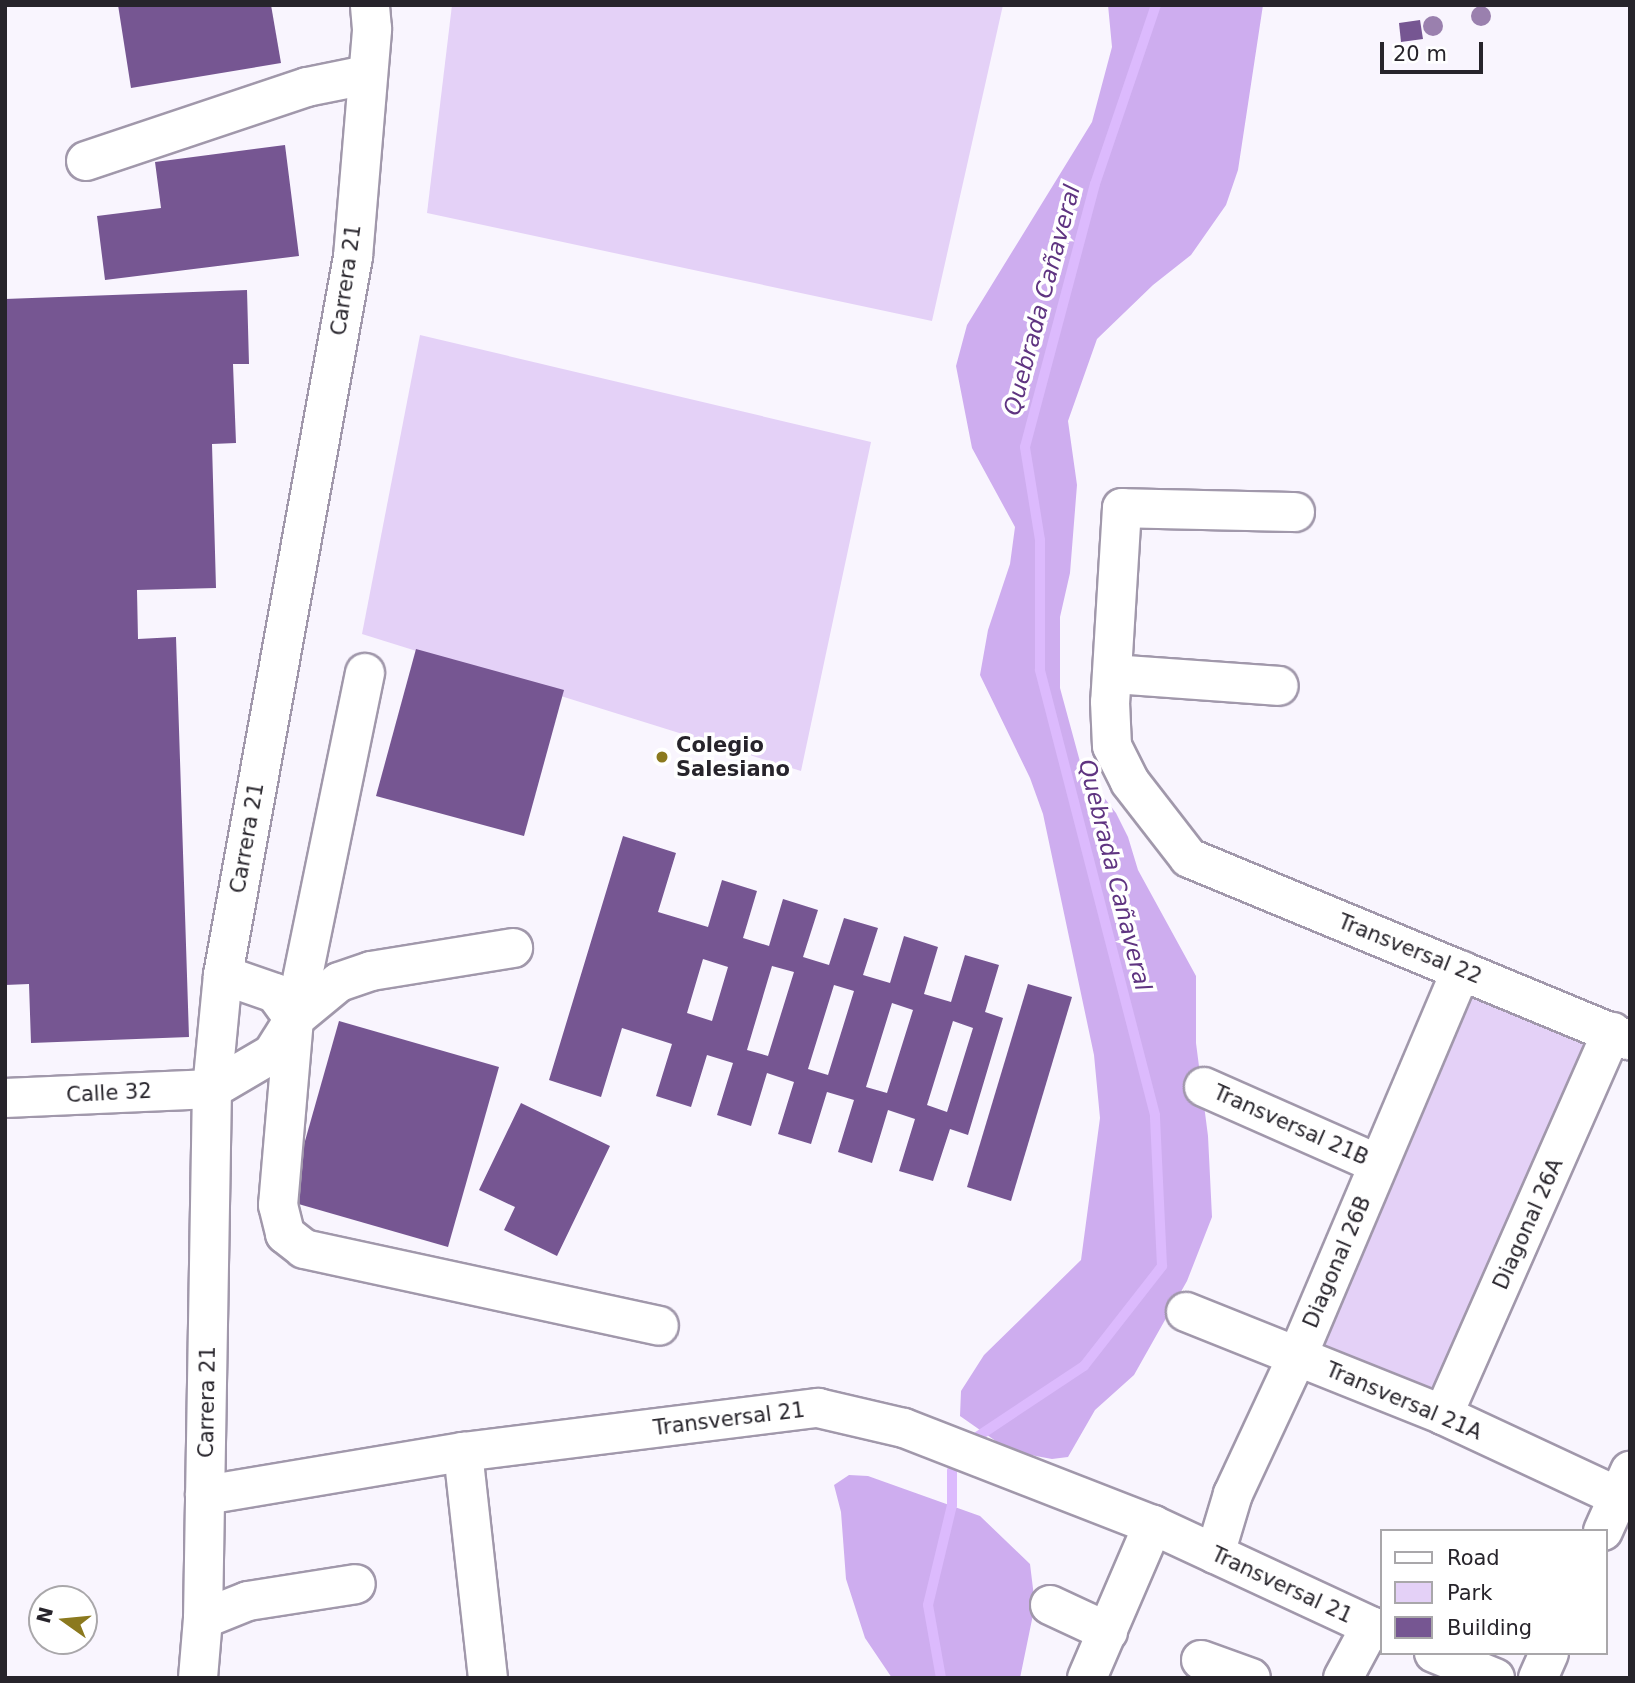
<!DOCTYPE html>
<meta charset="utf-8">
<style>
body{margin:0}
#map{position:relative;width:1635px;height:1683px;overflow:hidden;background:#f9f5fe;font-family:"DejaVu Sans",sans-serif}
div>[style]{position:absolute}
.green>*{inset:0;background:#e4d1f7}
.forest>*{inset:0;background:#ceadef}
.stream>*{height:10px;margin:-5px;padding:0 5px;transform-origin:5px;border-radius:5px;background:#dcbafd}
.building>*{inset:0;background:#765692}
.roads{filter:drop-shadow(2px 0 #a198ab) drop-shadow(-2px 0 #a198ab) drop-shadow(0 2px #a198ab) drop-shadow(0 -2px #a198ab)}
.minor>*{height:38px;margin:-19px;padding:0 19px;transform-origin:19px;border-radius:19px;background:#fff}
.trees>*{width:20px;height:20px;margin:-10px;border-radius:50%;background:#9a80ae}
.dots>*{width:19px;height:19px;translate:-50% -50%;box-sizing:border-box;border:4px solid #fff;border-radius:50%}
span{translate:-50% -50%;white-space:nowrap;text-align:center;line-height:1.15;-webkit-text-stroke:7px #fff;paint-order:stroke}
.street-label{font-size:21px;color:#27242b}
.poi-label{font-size:21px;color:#27242b;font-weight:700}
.left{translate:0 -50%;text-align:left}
.water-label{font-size:23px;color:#5f3481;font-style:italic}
.frame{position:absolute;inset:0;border:7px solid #27242b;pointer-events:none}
.legend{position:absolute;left:1380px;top:1529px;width:228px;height:126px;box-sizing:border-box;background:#fff;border:2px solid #a9a7aa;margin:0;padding:9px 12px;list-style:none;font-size:21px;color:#27242b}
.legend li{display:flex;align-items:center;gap:14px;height:35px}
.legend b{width:35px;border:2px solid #a9a7aa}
.north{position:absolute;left:28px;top:1585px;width:70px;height:70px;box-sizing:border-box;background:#fff;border:2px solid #a9a7aa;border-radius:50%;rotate:285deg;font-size:19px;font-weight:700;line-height:28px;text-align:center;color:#27242b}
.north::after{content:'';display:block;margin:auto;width:24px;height:32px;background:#8b791e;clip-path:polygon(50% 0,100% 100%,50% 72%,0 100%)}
.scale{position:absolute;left:1380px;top:42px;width:103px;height:32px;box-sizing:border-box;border:4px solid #27242b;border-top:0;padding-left:9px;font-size:21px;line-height:24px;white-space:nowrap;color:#27242b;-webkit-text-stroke:5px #fff;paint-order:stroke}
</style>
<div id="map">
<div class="green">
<div style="clip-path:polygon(452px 5px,1003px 5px,932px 321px,427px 213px)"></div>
<div style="clip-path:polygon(420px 335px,871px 442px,801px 771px,362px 634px)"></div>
<div style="clip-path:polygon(1461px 970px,1612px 1032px,1443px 1415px,1297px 1357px)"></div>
</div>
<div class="forest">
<div style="clip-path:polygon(1108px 5px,1263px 5px,1238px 170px,1226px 205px,1191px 255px,1153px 285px,1097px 339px,1068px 421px,1077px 485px,1070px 573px,1060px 617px,1060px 688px,1082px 769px,1116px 813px,1128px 837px,1138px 870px,1196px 976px,1196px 1043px,1208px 1136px,1212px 1217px,1187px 1281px,1134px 1375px,1095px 1410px,1068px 1457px,1052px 1459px,1010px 1451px,960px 1416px,961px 1391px,984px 1355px,1081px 1260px,1100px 1118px,1094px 1055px,1043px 814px,1030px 778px,980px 675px,988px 630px,1010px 564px,1015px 527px,972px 448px,956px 366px,967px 325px,1092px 122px,1112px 47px)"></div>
<div style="clip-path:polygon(849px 1475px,868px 1476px,980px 1516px,1030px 1564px,1035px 1605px,1020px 1678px,892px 1678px,865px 1638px,846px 1579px,841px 1512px,834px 1485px)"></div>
</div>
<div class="stream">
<div style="left:941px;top:1678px;width:74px;rotate:-100.1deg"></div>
<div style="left:928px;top:1605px;width:103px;rotate:-76.5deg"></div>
<div style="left:952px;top:1505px;width:34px;rotate:-90deg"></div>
<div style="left:952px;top:1471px;width:29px;rotate:-63deg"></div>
<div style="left:965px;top:1445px;width:143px;rotate:-33.6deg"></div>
<div style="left:1084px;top:1366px;width:127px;rotate:-52deg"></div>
<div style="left:1162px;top:1266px;width:151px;rotate:-92.7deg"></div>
<div style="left:1155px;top:1115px;width:460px;rotate:-104.5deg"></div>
<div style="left:1040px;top:670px;width:130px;rotate:-90deg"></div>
<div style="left:1040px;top:540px;width:94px;rotate:-99.2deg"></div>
<div style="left:1025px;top:447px;width:272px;rotate:-75.1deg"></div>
<div style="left:1095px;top:184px;width:189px;rotate:-71.2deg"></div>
</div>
<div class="building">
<div style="clip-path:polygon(118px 5px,271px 5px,281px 63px,131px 88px)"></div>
<div style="clip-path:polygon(1420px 20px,1423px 39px,1401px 42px,1399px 23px)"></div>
<div style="clip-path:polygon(285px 145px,299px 256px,105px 280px,97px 216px,161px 208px,155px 162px)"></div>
<div style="clip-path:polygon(247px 290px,249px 364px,233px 364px,236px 443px,212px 444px,216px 588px,137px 590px,138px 639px,176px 637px,189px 1037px,31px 1043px,29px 984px,5px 985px,5px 299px)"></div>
<div style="clip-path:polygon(416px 649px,564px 690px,524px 836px,376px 796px)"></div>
<div style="clip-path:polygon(evenodd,623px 836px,676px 853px,658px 912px,708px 927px,722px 880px,757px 891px,743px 938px,769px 946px,783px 899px,818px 910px,803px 957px,829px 965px,844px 918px,878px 928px,863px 975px,890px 983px,904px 936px,938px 947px,924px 994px,951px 1002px,965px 955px,999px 965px,985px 1012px,1003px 1018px,968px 1135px,950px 1129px,933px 1181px,899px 1171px,915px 1119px,888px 1110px,872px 1163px,838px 1152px,854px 1100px,827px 1092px,811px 1144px,778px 1134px,794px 1082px,767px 1073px,751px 1126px,717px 1115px,733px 1063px,707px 1055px,691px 1107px,656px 1096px,672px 1044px,622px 1028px,601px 1097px,549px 1080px,623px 836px,703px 959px,728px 967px,712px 1021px,687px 1013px,703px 959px,623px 836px,772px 966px,794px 972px,768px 1056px,747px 1050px,772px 966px,623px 836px,834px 985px,854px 991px,828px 1075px,808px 1069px,834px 985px,623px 836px,892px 1003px,913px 1010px,887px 1093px,866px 1087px,892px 1003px,623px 836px,953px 1021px,973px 1028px,947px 1112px,927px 1105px,953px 1021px)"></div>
<div style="clip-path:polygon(1028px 984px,1072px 997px,1011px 1201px,967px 1187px)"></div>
<div style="clip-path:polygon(339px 1021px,499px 1067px,448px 1247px,288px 1201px)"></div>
<div style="clip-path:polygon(521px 1103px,610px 1146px,557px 1256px,504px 1230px,515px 1207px,479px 1190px)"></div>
</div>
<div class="roads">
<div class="minor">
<div style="left:86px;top:161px;width:233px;rotate:-18.5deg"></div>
<div style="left:307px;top:87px;width:60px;rotate:-11.5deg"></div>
<div style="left:1295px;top:512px;width:173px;rotate:-178.7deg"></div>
<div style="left:1122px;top:508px;width:194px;rotate:93.5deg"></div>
<div style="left:1110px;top:702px;width:44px;rotate:87.4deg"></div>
<div style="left:1112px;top:746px;width:40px;rotate:63.4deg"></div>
<div style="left:1130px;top:782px;width:96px;rotate:52.2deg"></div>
<div style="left:1189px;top:858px;width:477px;rotate:22.5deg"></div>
<div style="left:365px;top:673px;width:353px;rotate:101.6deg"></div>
<div style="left:294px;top:1019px;width:187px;rotate:94.9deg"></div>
<div style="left:278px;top:1205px;width:30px;rotate:76deg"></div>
<div style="left:285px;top:1234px;width:24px;rotate:38deg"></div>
<div style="left:304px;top:1249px;width:363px;rotate:12.2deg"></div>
<div style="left:1113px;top:674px;width:166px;rotate:4.1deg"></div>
<div style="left:223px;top:975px;width:55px;rotate:19.1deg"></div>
<div style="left:275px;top:993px;width:32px;rotate:54deg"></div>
<div style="left:294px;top:1019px;width:58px;rotate:-39.4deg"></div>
<div style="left:339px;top:982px;width:34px;rotate:-19deg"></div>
<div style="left:371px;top:971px;width:144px;rotate:-9.2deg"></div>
<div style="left:1204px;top:1087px;width:190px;rotate:23.9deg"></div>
<div style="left:5px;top:1098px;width:207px;rotate:-2.5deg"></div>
<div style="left:212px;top:1089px;width:69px;rotate:-30.3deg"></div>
<div style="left:272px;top:1054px;width:41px;rotate:-57.8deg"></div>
<div style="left:1186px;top:1312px;width:277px;rotate:21.8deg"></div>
<div style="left:1443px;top:1415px;width:194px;rotate:25deg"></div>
<div style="left:1443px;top:1415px;width:419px;rotate:-66.2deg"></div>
<div style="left:463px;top:1452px;width:227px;rotate:83.7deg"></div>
<div style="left:205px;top:1495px;width:262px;rotate:-9.5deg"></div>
<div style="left:463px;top:1452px;width:358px;rotate:-7.1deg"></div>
<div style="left:818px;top:1408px;width:88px;rotate:13.1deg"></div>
<div style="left:904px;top:1428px;width:267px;rotate:21.3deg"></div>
<div style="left:1153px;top:1525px;width:251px;rotate:24.9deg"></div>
<div style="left:1603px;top:1531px;width:66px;rotate:-65.8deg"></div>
<div style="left:1215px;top:1554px;width:63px;rotate:-73.3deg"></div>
<div style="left:1233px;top:1494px;width:151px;rotate:-65deg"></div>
<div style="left:1297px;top:1357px;width:420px;rotate:-67deg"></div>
<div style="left:1050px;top:1605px;width:64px;rotate:25deg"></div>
<div style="left:203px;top:1619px;width:48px;rotate:-21.8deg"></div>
<div style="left:248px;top:1601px;width:109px;rotate:-8.9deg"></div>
<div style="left:1434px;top:1653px;width:66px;rotate:22.3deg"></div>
<div style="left:1201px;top:1660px;width:53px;rotate:19.8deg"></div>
<div style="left:198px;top:1678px;width:59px;rotate:-85.2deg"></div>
<div style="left:203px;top:1619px;width:530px;rotate:-89.03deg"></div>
<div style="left:212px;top:1089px;width:115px;rotate:-84.5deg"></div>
<div style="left:223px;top:975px;width:730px;rotate:-79.74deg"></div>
<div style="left:353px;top:257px;width:229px;rotate:-85.2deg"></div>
<div style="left:372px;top:29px;width:24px;rotate:-95deg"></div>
<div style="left:1087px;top:1678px;width:167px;rotate:-66.7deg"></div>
<div style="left:1343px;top:1678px;width:59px;rotate:-61.7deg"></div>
<div style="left:1538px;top:1678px;width:27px;rotate:-66deg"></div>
</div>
</div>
<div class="trees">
<div style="left:1481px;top:16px"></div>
<div style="left:1433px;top:26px"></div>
</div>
<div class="dots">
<div style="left:662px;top:757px;background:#8b791e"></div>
</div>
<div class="street-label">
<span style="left:346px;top:280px;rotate:-82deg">Carrera 21</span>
<span style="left:247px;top:838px;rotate:-80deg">Carrera 21</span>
<span style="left:1410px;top:949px;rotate:22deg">Transversal 22</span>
<span style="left:109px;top:1093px;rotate:-3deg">Calle 32</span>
<span style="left:1291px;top:1125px;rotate:24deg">Transversal 21B</span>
<span style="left:1528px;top:1224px;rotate:-66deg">Diagonal 26A</span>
<span style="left:1337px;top:1262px;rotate:-67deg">Diagonal 26B</span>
<span style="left:1404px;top:1401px;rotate:23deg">Transversal 21A</span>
<span style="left:207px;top:1402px;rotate:-89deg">Carrera 21</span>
<span style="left:729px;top:1419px;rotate:-7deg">Transversal 21</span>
<span style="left:1282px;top:1585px;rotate:25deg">Transversal 21</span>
</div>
<div class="poi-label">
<span class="left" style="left:676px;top:757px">Colegio<br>Salesiano</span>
</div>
<div class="water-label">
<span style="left:1042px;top:300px;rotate:-75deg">Quebrada Cañaveral</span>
<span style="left:1115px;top:875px;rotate:76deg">Quebrada Cañaveral</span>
</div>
<div class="frame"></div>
<ul class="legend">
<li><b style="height:9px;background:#fff"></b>Road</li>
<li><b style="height:19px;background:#e4d1f7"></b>Park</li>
<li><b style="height:19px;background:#765692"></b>Building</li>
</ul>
<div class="north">N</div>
<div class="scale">20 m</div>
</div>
